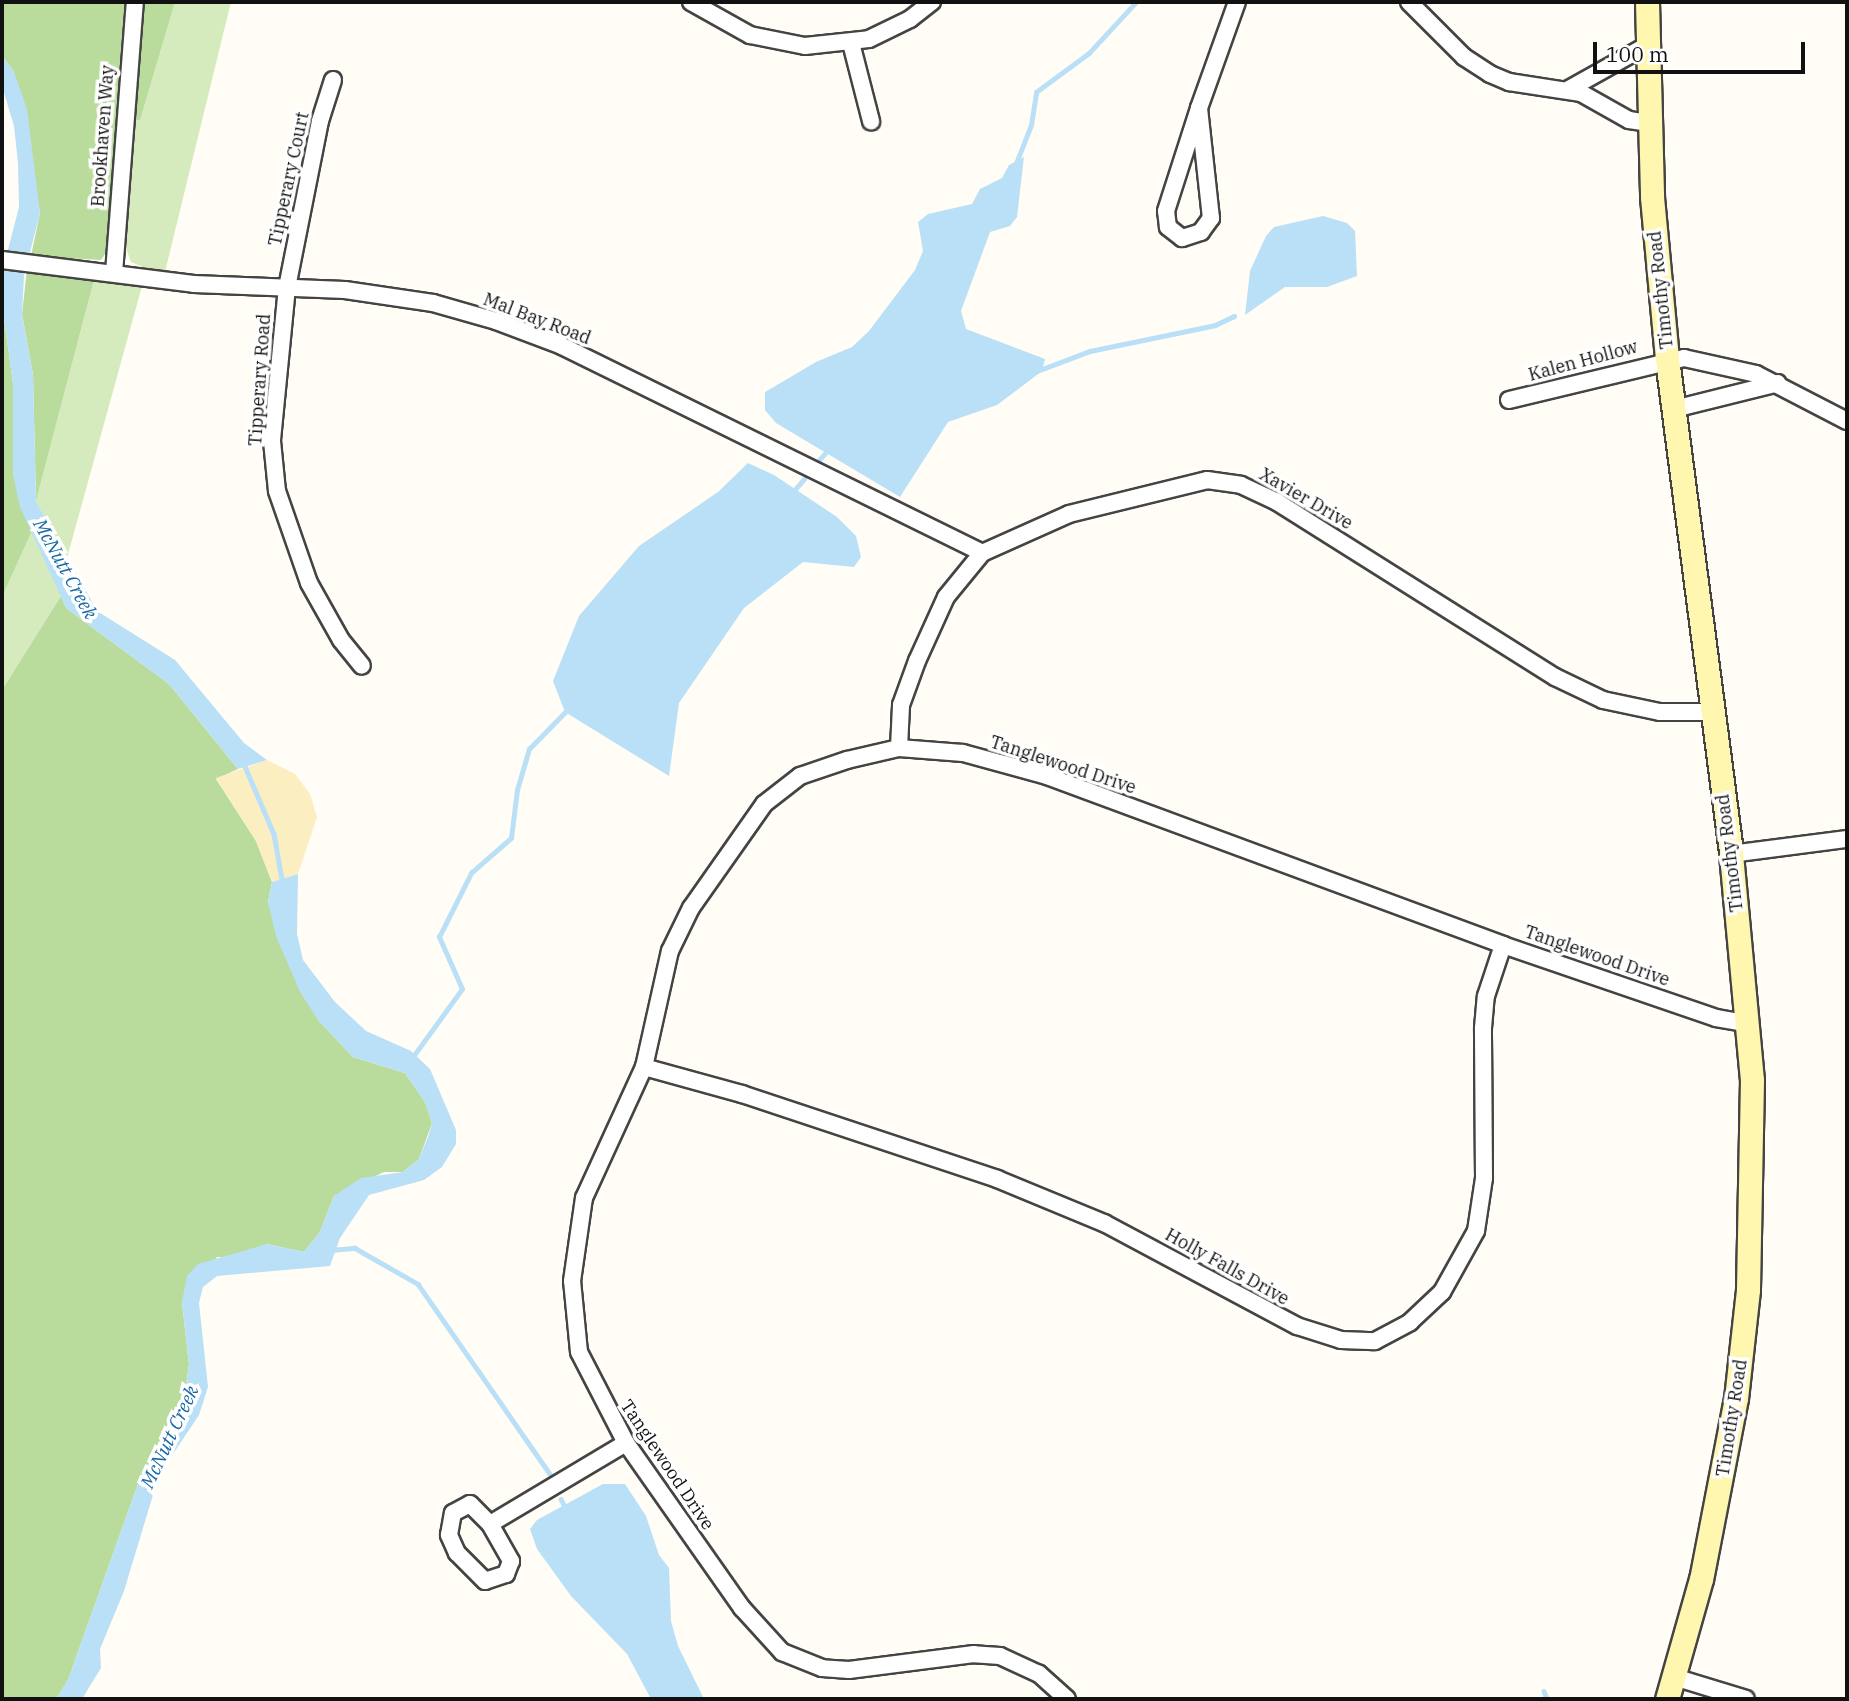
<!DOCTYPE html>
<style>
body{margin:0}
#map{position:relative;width:1849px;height:1701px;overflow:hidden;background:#fffdf5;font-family:"IBM Plex Serif",serif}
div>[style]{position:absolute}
.green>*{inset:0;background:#d5ebbd}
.forest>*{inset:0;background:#b9dc9c}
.sand>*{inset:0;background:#fbeec1}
.water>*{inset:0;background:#b9e0f7}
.stream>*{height:4.5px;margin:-2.25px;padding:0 2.25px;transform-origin:2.25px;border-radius:2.25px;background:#b9e0f7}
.roads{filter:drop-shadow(2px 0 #444) drop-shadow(-2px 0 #444) drop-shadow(0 2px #444) drop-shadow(0 -2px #444)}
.minor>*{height:16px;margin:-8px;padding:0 8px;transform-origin:8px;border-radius:8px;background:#fff}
.secondary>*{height:23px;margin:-11.5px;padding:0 11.5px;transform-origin:11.5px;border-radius:11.5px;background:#fff6b0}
span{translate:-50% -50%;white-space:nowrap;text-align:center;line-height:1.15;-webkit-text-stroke:7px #fff;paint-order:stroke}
.street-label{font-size:18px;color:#111}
.water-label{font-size:19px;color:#1768a6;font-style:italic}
.frame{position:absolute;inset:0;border:4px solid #111;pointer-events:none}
.scale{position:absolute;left:1593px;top:42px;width:212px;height:32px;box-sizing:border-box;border:4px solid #111;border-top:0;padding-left:9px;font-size:21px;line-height:24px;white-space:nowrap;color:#111;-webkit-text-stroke:5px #fff;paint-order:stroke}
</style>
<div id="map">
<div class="green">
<div style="clip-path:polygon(175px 2px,231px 2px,164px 276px,131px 262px,124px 243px,131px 120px,140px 119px)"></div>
<div style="clip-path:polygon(94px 280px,142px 286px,67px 558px,36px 501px)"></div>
<div style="clip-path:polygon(32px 531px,61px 596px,2px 690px,2px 597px)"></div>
</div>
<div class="forest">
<div style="clip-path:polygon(2px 2px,129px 2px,110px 246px,101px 260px,31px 256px,40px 213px,14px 72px,2px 56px)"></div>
<div style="clip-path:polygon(142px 2px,175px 2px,140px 120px,131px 120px)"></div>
<div style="clip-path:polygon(27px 269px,94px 280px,36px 501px,33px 375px,22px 314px)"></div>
<div style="clip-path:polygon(2px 305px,13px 383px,13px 474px,32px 531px,2px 597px)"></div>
<div style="clip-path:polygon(61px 596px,66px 608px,169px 684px,238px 769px,216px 779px,256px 841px,272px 882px,268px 902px,318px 1020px,353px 1057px,405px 1073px,425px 1102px,432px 1123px,419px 1159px,403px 1172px,384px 1172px,334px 1196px,320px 1232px,304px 1252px,267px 1244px,234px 1257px,217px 1257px,182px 1302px,189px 1365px,185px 1392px,139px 1481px,68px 1680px,56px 1699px,2px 1699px,2px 690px)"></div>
</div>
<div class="sand">
<div style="clip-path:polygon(267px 760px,295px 774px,310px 794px,317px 817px,298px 874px,272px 882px,256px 841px,216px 778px)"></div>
</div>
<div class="water">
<div style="clip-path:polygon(2px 56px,14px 72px,27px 109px,40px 213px,24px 276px,22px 314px,33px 375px,36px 501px,97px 611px,175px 660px,244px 743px,267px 760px,238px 769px,169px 684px,66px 608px,20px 507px,13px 474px,13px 383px,2px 305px,2px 273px,19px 207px,18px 163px,14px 126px,2px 86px)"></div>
<div style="clip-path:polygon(1024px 157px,1017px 217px,1010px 226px,990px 232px,961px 311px,966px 329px,1045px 359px,1042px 371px,997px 405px,948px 422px,900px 497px,776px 423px,765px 410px,765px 392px,816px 362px,852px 347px,869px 331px,915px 270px,923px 251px,918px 222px,928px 214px,972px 204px,980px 189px,1002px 178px,1009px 165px)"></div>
<div style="clip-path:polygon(1323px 216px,1347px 223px,1355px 231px,1357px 276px,1327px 287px,1285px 287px,1245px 315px,1250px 271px,1266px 236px,1274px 227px)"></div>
<div style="clip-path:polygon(748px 463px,774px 475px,837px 517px,856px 536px,861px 557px,854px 567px,803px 562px,744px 608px,679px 703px,669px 776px,565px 712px,553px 681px,579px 616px,639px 546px,718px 492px)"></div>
<div style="clip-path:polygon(298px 874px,297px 934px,303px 960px,335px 1002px,366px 1031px,411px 1051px,430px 1069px,456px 1130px,456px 1144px,442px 1167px,424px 1180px,369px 1195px,340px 1238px,330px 1266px,217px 1276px,203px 1287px,199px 1303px,208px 1387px,199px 1415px,159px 1475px,124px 1591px,100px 1649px,101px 1668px,82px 1699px,56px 1699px,68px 1680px,139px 1481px,185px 1392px,189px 1365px,182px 1302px,187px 1276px,198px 1264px,267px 1244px,304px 1252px,320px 1232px,334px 1196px,361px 1178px,403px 1172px,419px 1159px,428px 1137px,432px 1123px,425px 1102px,405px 1073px,353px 1057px,318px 1020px,300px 992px,276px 936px,268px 902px,272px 882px)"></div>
<div style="clip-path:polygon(603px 1484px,625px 1484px,646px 1516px,659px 1555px,669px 1568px,671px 1621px,678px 1646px,704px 1699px,651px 1699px,627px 1654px,571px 1596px,537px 1549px,530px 1529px,537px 1520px)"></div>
</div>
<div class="stream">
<div style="left:1015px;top:166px;width:44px;rotate:-68.7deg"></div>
<div style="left:1031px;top:125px;width:33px;rotate:-81deg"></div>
<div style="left:1036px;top:92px;width:66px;rotate:-36.3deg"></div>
<div style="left:1089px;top:53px;width:69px;rotate:-47.3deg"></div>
<div style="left:1037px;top:371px;width:57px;rotate:-20.7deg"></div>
<div style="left:1090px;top:351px;width:128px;rotate:-11.7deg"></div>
<div style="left:1215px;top:325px;width:21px;rotate:-25deg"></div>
<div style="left:819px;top:460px;width:13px;rotate:-48deg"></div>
<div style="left:791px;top:494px;width:20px;rotate:-49deg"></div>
<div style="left:244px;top:764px;width:76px;rotate:66.8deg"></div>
<div style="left:274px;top:834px;width:52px;rotate:80deg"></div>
<div style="left:412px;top:1058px;width:85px;rotate:-54.1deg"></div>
<div style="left:462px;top:989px;width:57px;rotate:-113.9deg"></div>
<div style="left:439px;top:937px;width:72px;rotate:-63.4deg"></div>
<div style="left:471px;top:873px;width:53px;rotate:-41.2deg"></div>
<div style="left:511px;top:838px;width:48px;rotate:-82.9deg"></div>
<div style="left:517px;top:790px;width:43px;rotate:-73.7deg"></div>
<div style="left:529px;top:749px;width:56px;rotate:-45.7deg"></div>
<div style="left:331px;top:1250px;width:24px;rotate:-5deg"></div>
<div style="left:355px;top:1248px;width:73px;rotate:29.7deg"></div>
<div style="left:418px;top:1284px;width:235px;rotate:55.2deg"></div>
<div style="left:561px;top:1499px;width:9px;rotate:63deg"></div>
<div style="left:1544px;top:1691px;width:9px;rotate:69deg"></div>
</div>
<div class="roads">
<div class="minor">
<div style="left:691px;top:2px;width:68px;rotate:29.2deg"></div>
<div style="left:750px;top:35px;width:56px;rotate:11.3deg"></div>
<div style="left:805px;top:46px;width:64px;rotate:-6.2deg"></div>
<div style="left:869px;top:39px;width:46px;rotate:-26deg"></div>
<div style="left:910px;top:19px;width:28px;rotate:-38deg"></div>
<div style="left:1409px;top:2px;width:78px;rotate:45deg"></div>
<div style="left:1464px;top:57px;width:31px;rotate:33deg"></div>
<div style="left:1490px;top:74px;width:21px;rotate:23deg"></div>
<div style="left:1509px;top:82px;width:73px;rotate:8.7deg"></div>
<div style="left:1581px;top:93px;width:55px;rotate:29.4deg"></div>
<div style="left:1629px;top:120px;width:19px;rotate:9deg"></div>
<div style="left:851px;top:43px;width:81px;rotate:75.6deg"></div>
<div style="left:333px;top:80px;width:43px;rotate:107.6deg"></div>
<div style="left:320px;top:121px;width:169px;rotate:101.2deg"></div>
<div style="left:287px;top:287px;width:155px;rotate:95.6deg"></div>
<div style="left:272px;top:441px;width:50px;rotate:84.3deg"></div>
<div style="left:277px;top:491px;width:97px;rotate:70.8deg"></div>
<div style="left:309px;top:583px;width:65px;rotate:60.7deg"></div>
<div style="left:341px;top:640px;width:33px;rotate:51deg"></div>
<div style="left:1569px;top:89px;width:88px;rotate:-29.2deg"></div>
<div style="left:1199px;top:108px;width:111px;rotate:83.8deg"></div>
<div style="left:1211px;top:218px;width:17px;rotate:126deg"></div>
<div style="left:1201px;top:232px;width:20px;rotate:162deg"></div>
<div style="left:1182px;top:238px;width:18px;rotate:-142deg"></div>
<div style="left:1168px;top:227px;width:16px;rotate:-97deg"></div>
<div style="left:1166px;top:211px;width:108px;rotate:-72.2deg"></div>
<div style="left:1199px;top:108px;width:113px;rotate:-70.3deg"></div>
<div style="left:2px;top:260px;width:193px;rotate:7.1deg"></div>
<div style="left:194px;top:284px;width:151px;rotate:2.3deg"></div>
<div style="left:345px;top:290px;width:89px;rotate:8.4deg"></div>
<div style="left:433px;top:303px;width:66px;rotate:15.9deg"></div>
<div style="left:496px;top:321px;width:71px;rotate:20.7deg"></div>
<div style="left:562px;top:346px;width:468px;rotate:26.2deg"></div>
<div style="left:114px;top:273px;width:272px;rotate:-85.6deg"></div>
<div style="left:1509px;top:400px;width:180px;rotate:-13.5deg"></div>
<div style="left:1684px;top:358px;width:74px;rotate:12.5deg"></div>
<div style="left:1756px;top:374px;width:102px;rotate:27.3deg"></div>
<div style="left:1674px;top:409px;width:107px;rotate:-14deg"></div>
<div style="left:899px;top:748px;width:43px;rotate:-87.3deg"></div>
<div style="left:901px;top:705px;width:47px;rotate:-70deg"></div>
<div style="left:917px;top:661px;width:70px;rotate:-65.6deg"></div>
<div style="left:946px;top:597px;width:57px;rotate:-50.7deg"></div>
<div style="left:982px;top:553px;width:95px;rotate:-24.1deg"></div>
<div style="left:1069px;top:514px;width:142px;rotate:-13.8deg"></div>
<div style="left:1207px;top:480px;width:34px;rotate:8deg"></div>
<div style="left:1241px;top:485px;width:40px;rotate:25deg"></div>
<div style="left:1277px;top:502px;width:328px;rotate:32.2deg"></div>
<div style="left:1555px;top:677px;width:53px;rotate:25.6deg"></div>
<div style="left:1603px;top:700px;width:58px;rotate:11.9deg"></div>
<div style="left:1660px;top:712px;width:52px"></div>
<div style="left:1731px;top:854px;width:117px;rotate:-7.4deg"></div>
<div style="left:644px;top:1067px;width:102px;rotate:15.4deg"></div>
<div style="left:742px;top:1094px;width:269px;rotate:18.4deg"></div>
<div style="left:997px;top:1179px;width:116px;rotate:22.4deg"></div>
<div style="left:1104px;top:1223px;width:219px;rotate:28.1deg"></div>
<div style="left:1297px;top:1326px;width:46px;rotate:17.7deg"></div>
<div style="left:1341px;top:1340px;width:34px;rotate:2deg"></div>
<div style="left:1375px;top:1341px;width:40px;rotate:-28deg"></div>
<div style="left:1410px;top:1322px;width:44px;rotate:-43.2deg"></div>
<div style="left:1442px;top:1292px;width:70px;rotate:-60.9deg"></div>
<div style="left:1476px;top:1231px;width:54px;rotate:-81.4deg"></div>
<div style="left:1484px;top:1178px;width:150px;rotate:-90.4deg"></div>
<div style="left:1483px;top:1028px;width:32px;rotate:-85deg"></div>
<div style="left:1486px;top:996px;width:54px;rotate:-71.6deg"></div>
<div style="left:490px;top:1524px;width:43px;rotate:60.4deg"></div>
<div style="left:511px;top:1561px;width:14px;rotate:111deg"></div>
<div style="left:506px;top:1574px;width:22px;rotate:162deg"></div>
<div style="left:485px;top:1581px;width:40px;rotate:-135deg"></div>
<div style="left:457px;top:1553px;width:20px;rotate:-114deg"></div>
<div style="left:449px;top:1535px;width:22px;rotate:-80deg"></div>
<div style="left:453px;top:1513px;width:19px;rotate:-28deg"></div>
<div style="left:470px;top:1504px;width:28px;rotate:45deg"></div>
<div style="left:490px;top:1524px;width:158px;rotate:-30.8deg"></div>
<div style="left:1674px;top:1677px;width:75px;rotate:17deg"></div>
<div style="left:1067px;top:1699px;width:38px;rotate:-138deg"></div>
<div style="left:1039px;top:1674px;width:43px;rotate:-155.2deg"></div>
<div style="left:1000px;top:1656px;width:26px;rotate:-176deg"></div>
<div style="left:974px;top:1654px;width:126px;rotate:172.7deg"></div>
<div style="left:849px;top:1670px;width:27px;rotate:-176deg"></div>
<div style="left:822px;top:1668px;width:43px;rotate:-158.2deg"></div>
<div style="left:782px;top:1652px;width:59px;rotate:-132.3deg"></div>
<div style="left:742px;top:1608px;width:202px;rotate:-125.1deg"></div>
<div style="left:626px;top:1443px;width:102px;rotate:-117.3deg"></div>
<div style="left:579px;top:1352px;width:71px;rotate:-95.6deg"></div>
<div style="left:572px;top:1281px;width:84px;rotate:-81.8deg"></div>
<div style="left:584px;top:1198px;width:144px;rotate:-65.4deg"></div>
<div style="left:644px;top:1067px;width:119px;rotate:-77.4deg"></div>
<div style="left:670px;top:951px;width:48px;rotate:-64deg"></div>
<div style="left:691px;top:908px;width:127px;rotate:-54.9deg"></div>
<div style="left:764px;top:804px;width:46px;rotate:-37.9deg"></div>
<div style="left:800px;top:776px;width:50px;rotate:-18.8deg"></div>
<div style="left:847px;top:760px;width:53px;rotate:-13deg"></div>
<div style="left:899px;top:748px;width:64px;rotate:4.5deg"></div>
<div style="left:963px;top:753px;width:87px;rotate:15.3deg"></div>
<div style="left:1047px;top:776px;width:486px;rotate:20.3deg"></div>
<div style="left:1503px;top:945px;width:225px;rotate:18.9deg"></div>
<div style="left:1716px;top:1018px;width:34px;rotate:10deg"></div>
</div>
<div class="secondary">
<div style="left:1647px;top:2px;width:195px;rotate:88.5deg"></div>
<div style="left:1652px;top:197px;width:163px;rotate:84.7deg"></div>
<div style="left:1667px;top:359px;width:499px;rotate:82.6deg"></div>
<div style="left:1731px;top:854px;width:227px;rotate:84.7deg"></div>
<div style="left:1752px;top:1080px;width:210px;rotate:91.1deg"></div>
<div style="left:1748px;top:1290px;width:109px;rotate:96.3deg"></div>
<div style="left:1736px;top:1398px;width:184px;rotate:100.9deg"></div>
<div style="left:1701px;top:1579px;width:125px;rotate:105.8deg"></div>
</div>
</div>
<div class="street-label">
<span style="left:103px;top:136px;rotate:-86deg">Brookhaven Way</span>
<span style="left:289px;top:179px;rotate:-78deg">Tipperary Court</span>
<span style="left:1661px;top:290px;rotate:-96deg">Timothy Road</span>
<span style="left:537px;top:319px;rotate:21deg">Mal Bay Road</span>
<span style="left:1583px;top:361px;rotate:-15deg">Kalen Hollow</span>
<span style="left:260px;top:380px;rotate:-86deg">Tipperary Road</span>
<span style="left:1306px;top:499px;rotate:30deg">Xavier Drive</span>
<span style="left:1063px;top:765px;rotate:18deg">Tanglewood Drive</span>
<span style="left:1730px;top:853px;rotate:-97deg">Timothy Road</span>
<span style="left:1597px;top:956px;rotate:19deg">Tanglewood Drive</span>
<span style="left:1227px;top:1267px;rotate:29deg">Holly Falls Drive</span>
<span style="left:1732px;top:1418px;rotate:-81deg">Timothy Road</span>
<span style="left:667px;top:1465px;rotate:56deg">Tanglewood Drive</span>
</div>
<div class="water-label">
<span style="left:65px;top:569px;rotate:61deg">McNutt Creek</span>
<span style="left:170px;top:1437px;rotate:-65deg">McNutt Creek</span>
</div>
<div class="frame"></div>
<div class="scale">100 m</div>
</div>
